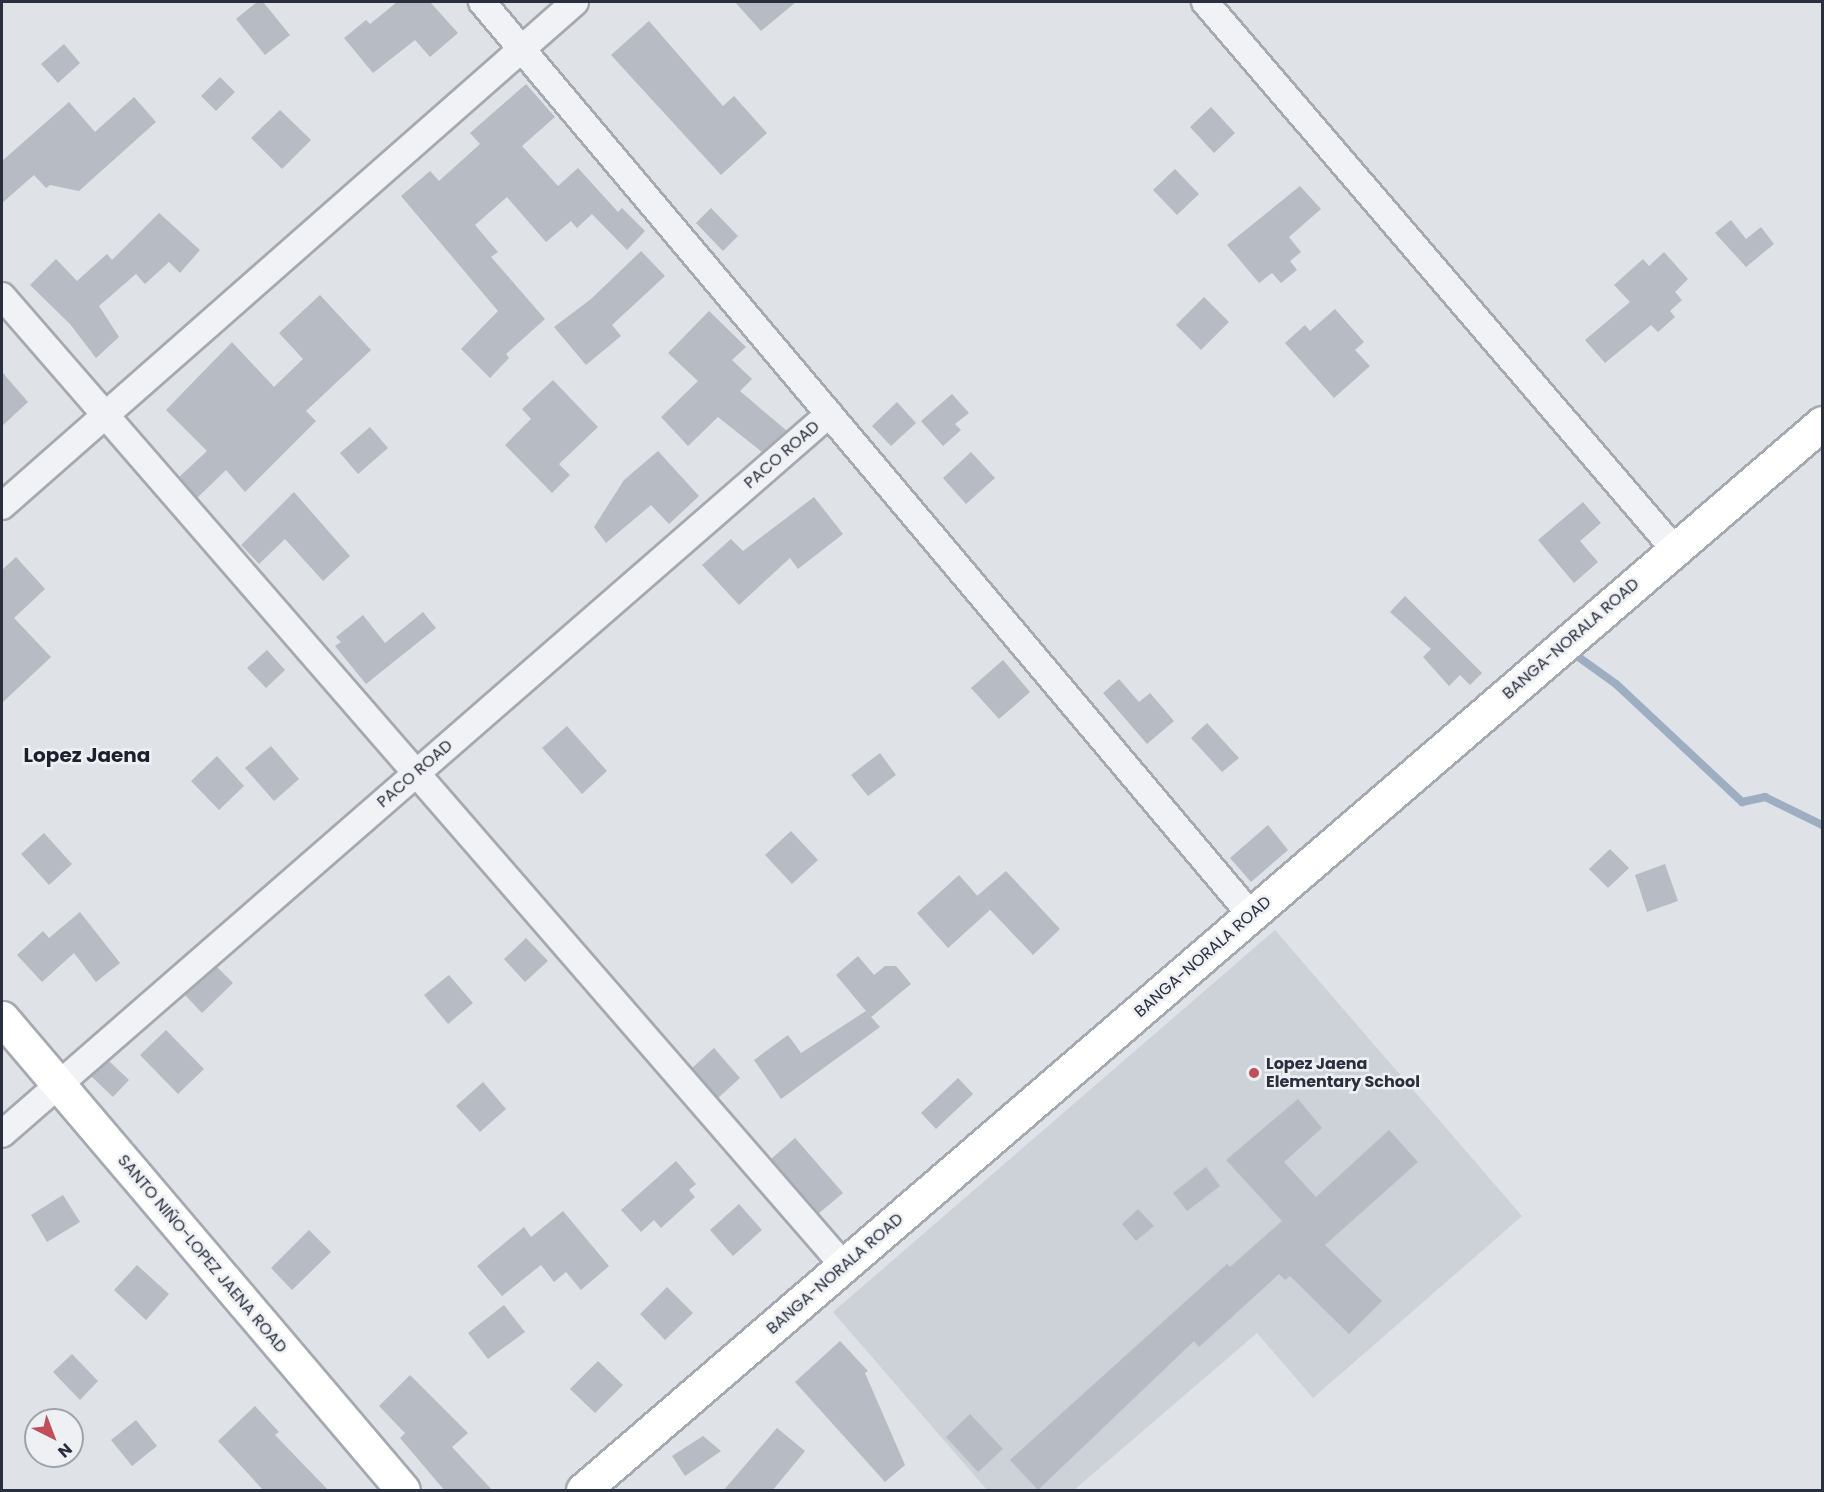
<!DOCTYPE html>
<meta charset="utf-8">
<style>
body{margin:0}
#map{position:relative;width:1824px;height:1492px;overflow:hidden;background:#dfe2e7;font-family:Poppins,sans-serif}
div>[style]{position:absolute}
.built>*{inset:0;background:#cdd1d8}
.stream>*{height:8px;margin:-4px;padding:0 4px;transform-origin:4px;border-radius:4px;background:#9daec3}
.building>*{inset:0;background:#b7bbc3}
.roads{filter:drop-shadow(2px 0 #a5a9b0) drop-shadow(-2px 0 #a5a9b0) drop-shadow(0 2px #a5a9b0) drop-shadow(0 -2px #a5a9b0)}
.street>*{height:26px;margin:-13px;padding:0 13px;transform-origin:13px;border-radius:13px;background:#f1f2f5}
.secondary>*{height:33px;margin:-16.5px;padding:0 16.5px;transform-origin:16.5px;border-radius:16.5px;background:#fff}
.dots>*{width:16px;height:16px;translate:-50% -50%;box-sizing:border-box;border:3px solid #eef0f4;border-radius:50%}
span{translate:-50% -50%;white-space:nowrap;text-align:center;line-height:1.15;-webkit-text-stroke:5px #eef0f4;paint-order:stroke}
.street-label{font-size:16px;color:#292f3c}
.poi-label{font-size:16px;color:#292f3c;font-weight:700}
.left{translate:0 -50%;text-align:left}
.quarter-label{font-size:20px;color:#1c202d;font-weight:700}
.frame{position:absolute;inset:0;border:3px solid #292f3c;pointer-events:none}
.north{position:absolute;left:24px;top:1408px;width:60px;height:60px;box-sizing:border-box;background:#eef0f4;border:2px solid #9fa3aa;border-radius:50%;rotate:138deg;font-size:16px;font-weight:700;line-height:24px;text-align:center;color:#292f3c}
.north::after{content:'';display:block;margin:auto;width:21px;height:27px;background:#c04f5a;clip-path:polygon(50% 0,100% 100%,50% 72%,0 100%)}
</style>
<div id="map">
<div class="built">
<div style="clip-path:polygon(1275px 930px,1522px 1216px,1313px 1398px,1257px 1333px,1074px 1490px,987px 1490px,833px 1312px)"></div>
</div>
<div class="stream">
<div style="left:1577px;top:656px;width:48px;rotate:35.7deg"></div>
<div style="left:1616px;top:684px;width:173px;rotate:43.1deg"></div>
<div style="left:1742px;top:802px;width:24px;rotate:-12deg"></div>
<div style="left:1765px;top:797px;width:64px;rotate:26.2deg"></div>
</div>
<div class="building">
<div style="clip-path:polygon(257px 2px,263px 2px,290px 35px,265px 55px,236px 19px)"></div>
<div style="clip-path:polygon(397px 2px,430px 2px,458px 33px,430px 57px,415px 40px,373px 73px,344px 38px,366px 20px,370px 24px)"></div>
<div style="clip-path:polygon(735px 2px,796px 2px,761px 31px)"></div>
<div style="clip-path:polygon(649px 21px,723px 106px,734px 96px,767px 133px,721px 175px,611px 55px)"></div>
<div style="clip-path:polygon(64px 44px,80px 63px,58px 83px,41px 64px)"></div>
<div style="clip-path:polygon(220px 77px,235px 92px,216px 111px,201px 96px)"></div>
<div style="clip-path:polygon(526px 84px,555px 117px,522px 146px,558px 186px,578px 168px,618px 212px,622px 208px,645px 231px,627px 250px,592px 214px,577px 228px,571px 221px,546px 242px,507px 197px,475px 225px,498px 252px,491px 257px,545px 319px,506px 354px,509px 358px,490px 378px,461px 349px,498px 311px,401px 196px,430px 171px,439px 181px,480px 144px,470px 133px)"></div>
<div style="clip-path:polygon(134px 97px,156px 122px,79px 191px,50px 185px,46px 188px,34px 175px,2px 203px,2px 161px,69px 102px,95px 132px)"></div>
<div style="clip-path:polygon(1211px 107px,1235px 133px,1214px 153px,1190px 127px)"></div>
<div style="clip-path:polygon(280px 110px,311px 140px,282px 169px,251px 138px)"></div>
<div style="clip-path:polygon(1175px 169px,1199px 194px,1177px 215px,1153px 190px)"></div>
<div style="clip-path:polygon(1300px 186px,1321px 209px,1289px 237px,1301px 252px,1290px 261px,1297px 270px,1281px 283px,1272px 273px,1259px 283px,1227px 245px)"></div>
<div style="clip-path:polygon(711px 208px,738px 236px,723px 251px,696px 223px)"></div>
<div style="clip-path:polygon(159px 213px,200px 250px,180px 273px,169px 262px,145px 284px,136px 274px,99px 306px,119px 337px,96px 358px,70px 324px,30px 285px,56px 259px,77px 281px,107px 254px,112px 260px)"></div>
<div style="clip-path:polygon(1731px 220px,1746px 239px,1761px 227px,1774px 244px,1746px 267px,1715px 233px)"></div>
<div style="clip-path:polygon(641px 251px,665px 276px,612px 325px,621px 336px,586px 365px,554px 327px,591px 299px)"></div>
<div style="clip-path:polygon(1664px 252px,1688px 279px,1675px 292px,1682px 300px,1670px 311px,1675px 317px,1658px 332px,1651px 325px,1605px 363px,1585px 340px,1630px 302px,1614px 285px,1643px 259px,1649px 266px)"></div>
<div style="clip-path:polygon(320px 295px,371px 350px,306px 411px,316px 421px,245px 492px,226px 470px,197px 498px,179px 477px,207px 451px,166px 410px,232px 342px,274px 387px,303px 359px,279px 333px)"></div>
<div style="clip-path:polygon(1204px 297px,1229px 322px,1201px 350px,1176px 325px)"></div>
<div style="clip-path:polygon(1335px 309px,1364px 342px,1355px 350px,1370px 366px,1334px 398px,1285px 343px,1305px 325px,1310px 331px)"></div>
<div style="clip-path:polygon(709px 311px,746px 347px,732px 360px,752px 379px,740px 391px,787px 431px,762px 452px,718px 417px,688px 446px,661px 417px,698px 381px,668px 353px)"></div>
<div style="clip-path:polygon(2px 372px,28px 402px,2px 426px)"></div>
<div style="clip-path:polygon(553px 380px,598px 427px,559px 464px,570px 475px,552px 493px,505px 445px,531px 419px,522px 409px)"></div>
<div style="clip-path:polygon(952px 394px,969px 413px,955px 424px,961px 430px,943px 446px,921px 421px)"></div>
<div style="clip-path:polygon(897px 402px,916px 423px,891px 446px,872px 426px)"></div>
<div style="clip-path:polygon(370px 427px,388px 448px,358px 474px,340px 453px)"></div>
<div style="clip-path:polygon(658px 451px,699px 496px,669px 524px,651px 505px,606px 543px,594px 527px,624px 480px)"></div>
<div style="clip-path:polygon(971px 452px,995px 478px,966px 504px,943px 478px)"></div>
<div style="clip-path:polygon(294px 492px,350px 556px,323px 581px,285px 539px,259px 564px,241px 545px)"></div>
<div style="clip-path:polygon(814px 497px,843px 534px,798px 569px,790px 558px,739px 605px,702px 565px,731px 539px,743px 551px)"></div>
<div style="clip-path:polygon(1583px 502px,1601px 523px,1580px 541px,1598px 562px,1574px 583px,1538px 540px)"></div>
<div style="clip-path:polygon(16px 557px,45px 589px,14px 618px,51px 657px,2px 703px,2px 570px)"></div>
<div style="clip-path:polygon(1405px 596px,1482px 673px,1470px 685px,1460px 675px,1449px 686px,1423px 657px,1431px 649px,1390px 612px)"></div>
<div style="clip-path:polygon(423px 612px,436px 628px,366px 684px,335px 646px,341px 642px,336px 637px,363px 615px,385px 643px)"></div>
<div style="clip-path:polygon(267px 650px,285px 670px,266px 688px,247px 668px)"></div>
<div style="clip-path:polygon(1003px 660px,1030px 692px,999px 719px,971px 688px)"></div>
<div style="clip-path:polygon(1119px 679px,1139px 702px,1150px 693px,1174px 721px,1147px 744px,1103px 693px)"></div>
<div style="clip-path:polygon(1207px 723px,1239px 758px,1222px 772px,1191px 738px)"></div>
<div style="clip-path:polygon(567px 726px,607px 771px,582px 794px,542px 748px)"></div>
<div style="clip-path:polygon(271px 746px,299px 779px,274px 801px,245px 768px)"></div>
<div style="clip-path:polygon(880px 753px,896px 775px,868px 796px,851px 775px)"></div>
<div style="clip-path:polygon(217px 756px,244px 786px,219px 810px,191px 781px)"></div>
<div style="clip-path:polygon(1268px 825px,1288px 850px,1251px 882px,1230px 858px)"></div>
<div style="clip-path:polygon(791px 831px,818px 860px,792px 884px,765px 855px)"></div>
<div style="clip-path:polygon(44px 833px,72px 864px,49px 885px,21px 854px)"></div>
<div style="clip-path:polygon(1610px 849px,1629px 868px,1608px 888px,1589px 869px)"></div>
<div style="clip-path:polygon(1665px 864px,1678px 901px,1647px 912px,1635px 875px)"></div>
<div style="clip-path:polygon(1006px 871px,1060px 929px,1033px 955px,977px 896px)"></div>
<div style="clip-path:polygon(959px 875px,990px 910px,948px 948px,917px 913px)"></div>
<div style="clip-path:polygon(80px 912px,120px 963px,96px 982px,74px 953px,42px 982px,17px 955px,43px 931px,49px 938px)"></div>
<div style="clip-path:polygon(526px 938px,548px 961px,525px 982px,504px 959px)"></div>
<div style="clip-path:polygon(858px 956px,874px 975px,885px 966px,896px 966px,911px 984px,871px 1017px,836px 975px)"></div>
<div style="clip-path:polygon(217px 967px,233px 983px,202px 1013px,185px 995px)"></div>
<div style="clip-path:polygon(449px 975px,473px 1003px,448px 1024px,424px 995px)"></div>
<div style="clip-path:polygon(866px 1011px,880px 1027px,781px 1099px,754px 1060px,788px 1035px,801px 1053px)"></div>
<div style="clip-path:polygon(166px 1030px,204px 1069px,178px 1094px,140px 1055px)"></div>
<div style="clip-path:polygon(714px 1048px,740px 1078px,718px 1098px,692px 1068px)"></div>
<div style="clip-path:polygon(109px 1061px,129px 1080px,113px 1097px,91px 1076px)"></div>
<div style="clip-path:polygon(958px 1078px,973px 1094px,936px 1129px,921px 1113px)"></div>
<div style="clip-path:polygon(483px 1082px,506px 1109px,480px 1132px,456px 1106px)"></div>
<div style="clip-path:polygon(1298px 1099px,1322px 1128px,1284px 1162px,1316px 1197px,1389px 1130px,1418px 1162px,1325px 1245px,1382px 1301px,1349px 1334px,1290px 1276px,1285px 1280px,1279px 1274px,1199px 1347px,1194px 1341px,1038px 1490px,1010px 1460px,1227px 1264px,1230px 1267px,1282px 1221px,1226px 1160px)"></div>
<div style="clip-path:polygon(795px 1138px,843px 1193px,818px 1214px,771px 1159px)"></div>
<div style="clip-path:polygon(676px 1161px,696px 1184px,689px 1190px,695px 1197px,661px 1228px,654px 1220px,641px 1232px,621px 1210px)"></div>
<div style="clip-path:polygon(1206px 1167px,1220px 1186px,1187px 1211px,1173px 1193px)"></div>
<div style="clip-path:polygon(63px 1195px,80px 1222px,47px 1242px,31px 1215px)"></div>
<div style="clip-path:polygon(739px 1204px,762px 1230px,733px 1256px,710px 1230px)"></div>
<div style="clip-path:polygon(1138px 1209px,1154px 1226px,1136px 1241px,1122px 1224px)"></div>
<div style="clip-path:polygon(563px 1211px,609px 1266px,581px 1290px,566px 1272px,554px 1282px,541px 1265px,502px 1296px,477px 1266px,524px 1227px,531px 1237px)"></div>
<div style="clip-path:polygon(309px 1230px,331px 1252px,292px 1290px,271px 1268px)"></div>
<div style="clip-path:polygon(137px 1265px,169px 1294px,146px 1320px,114px 1290px)"></div>
<div style="clip-path:polygon(667px 1287px,693px 1313px,665px 1340px,640px 1314px)"></div>
<div style="clip-path:polygon(504px 1305px,525px 1332px,488px 1359px,468px 1333px)"></div>
<div style="clip-path:polygon(840px 1341px,868px 1371px,865px 1373px,905px 1465px,885px 1482px,795px 1382px)"></div>
<div style="clip-path:polygon(72px 1354px,98px 1381px,80px 1400px,53px 1372px)"></div>
<div style="clip-path:polygon(598px 1361px,623px 1385px,595px 1413px,570px 1389px)"></div>
<div style="clip-path:polygon(410px 1375px,468px 1433px,452px 1447px,493px 1491px,445px 1491px,400px 1438px,405px 1433px,379px 1406px)"></div>
<div style="clip-path:polygon(255px 1406px,279px 1432px,275px 1435px,329px 1491px,264px 1491px,218px 1441px)"></div>
<div style="clip-path:polygon(970px 1414px,1003px 1449px,978px 1472px,946px 1437px)"></div>
<div style="clip-path:polygon(136px 1420px,157px 1446px,132px 1466px,111px 1440px)"></div>
<div style="clip-path:polygon(777px 1428px,805px 1451px,772px 1491px,723px 1491px)"></div>
<div style="clip-path:polygon(703px 1436px,721px 1451px,685px 1476px,672px 1456px)"></div>
</div>
<div class="roads">
<div class="street">
<div style="left:482px;top:2px;width:1194px;rotate:49.89deg"></div>
<div style="left:1205px;top:2px;width:722px;rotate:49.38deg"></div>
<div style="left:2px;top:296px;width:1284px;rotate:49.04deg"></div>
<div style="left:2px;top:506px;width:763px;rotate:-41.33deg"></div>
<div style="left:2px;top:1134px;width:1097px;rotate:-41.04deg"></div>
</div>
<div class="secondary">
<div style="left:2px;top:1018px;width:619px;rotate:49.65deg"></div>
<div style="left:583px;top:1490px;width:1635px;rotate:-40.73deg"></div>
</div>
</div>
<div class="dots">
<div style="left:1254px;top:1073px;background:#c04f5a"></div>
</div>
<div class="street-label">
<span style="left:782px;top:455px;rotate:-41deg">PACO ROAD</span>
<span style="left:1571px;top:639px;rotate:-41deg">BANGA-NORALA ROAD</span>
<span style="left:415px;top:774px;rotate:-41deg">PACO ROAD</span>
<span style="left:1203px;top:957px;rotate:-41deg">BANGA-NORALA ROAD</span>
<span style="left:202px;top:1254px;rotate:50deg">SANTO NIÑO-LOPEZ JAENA ROAD</span>
<span style="left:835px;top:1274px;rotate:-41deg">BANGA-NORALA ROAD</span>
</div>
<div class="poi-label">
<span class="left" style="left:1266px;top:1073px">Lopez Jaena<br>Elementary School</span>
</div>
<div class="quarter-label">
<span style="left:87px;top:755px">Lopez Jaena</span>
</div>
<div class="frame"></div>
<div class="north">N</div>
</div>
